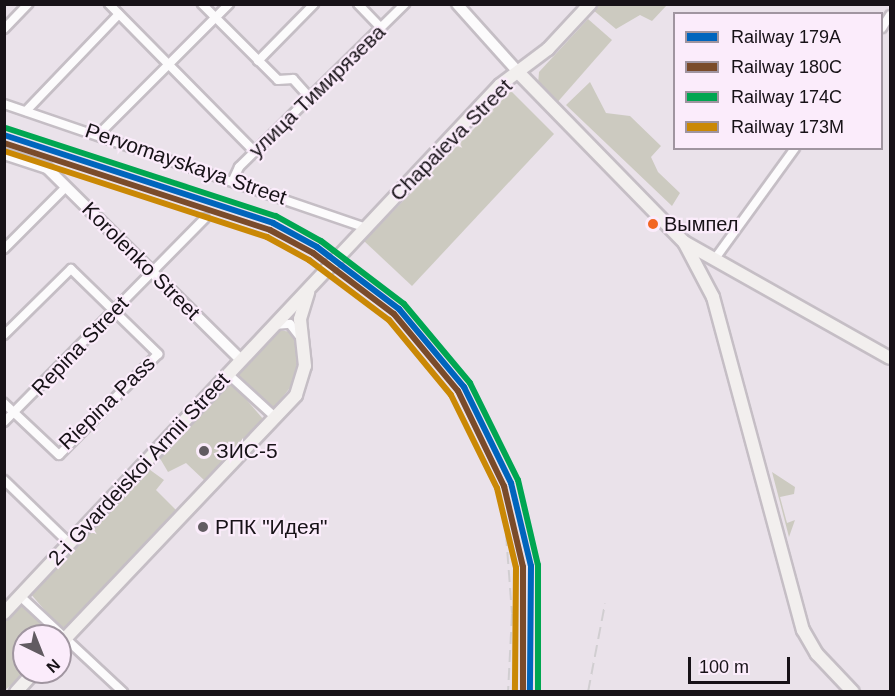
<!DOCTYPE html>
<meta charset="utf-8">
<style>
body{margin:0}
#map{position:relative;width:895px;height:696px;overflow:hidden;background:#eae2ea;font-family:Helvetica,sans-serif}
div>[style]{position:absolute}
.green>*{inset:0;background:#cccac0}
.roads{filter:drop-shadow(2px 0 #c5bec5) drop-shadow(-2px 0 #c5bec5) drop-shadow(0 2px #c5bec5) drop-shadow(0 -2px #c5bec5)}
.minor>*{height:8px;margin:-4px;padding:0 4px;transform-origin:4px;border-radius:4px;background:#fcfbfc}
.tertiary>*{height:10px;margin:-5px;padding:0 5px;transform-origin:5px;border-radius:5px;background:#fcfbfc}
.secondary>*{height:12px;margin:-6px;padding:0 6px;transform-origin:6px;border-radius:6px;background:#f2efee}
.rail>*{height:2px;margin-top:-1px;transform-origin:0;background:repeating-linear-gradient(90deg,#d1ced1 0 12px,transparent 0 18px)}
.rail-1>*{height:6px;margin:-3px;padding:0 3px;transform-origin:3px;border-radius:3px;background:#0065bd}
.rail-2>*{height:6px;margin:-3px;padding:0 3px;transform-origin:3px;border-radius:3px;background:#7a4b2a}
.rail-3>*{height:6px;margin:-3px;padding:0 3px;transform-origin:3px;border-radius:3px;background:#00a651}
.rail-4>*{height:6px;margin:-3px;padding:0 3px;transform-origin:3px;border-radius:3px;background:#ca8805}
.dots>*{width:16px;height:16px;translate:-50% -50%;box-sizing:border-box;border:3px solid #fbecfb;border-radius:50%}
span{translate:-50% -50%;white-space:nowrap;text-align:center;line-height:1.15;-webkit-text-stroke:4.5px #fbecfb;paint-order:stroke}
.bus-label{font-size:20px;color:#171217}
.left{translate:0 -50%;text-align:left}
.street-label{font-size:21px;color:#171217}
.poi-label{font-size:21px;color:#171217}
.frame{position:absolute;inset:0;border:6px solid #171217;pointer-events:none}
.legend{position:absolute;left:673px;top:12px;width:210px;height:138px;box-sizing:border-box;background:#fbecfb;border:2px solid #a095a0;margin:0;padding:8px 10px;list-style:none;font-size:18px;color:#171217}
.legend li{display:flex;align-items:center;gap:12px;height:30px}
.legend b{width:30px;border:2px solid #a095a0}
.north{position:absolute;left:12px;top:624px;width:60px;height:60px;box-sizing:border-box;background:#fbecfb;border:2px solid #a095a0;border-radius:50%;rotate:137deg;font-size:16px;font-weight:700;line-height:24px;text-align:center;color:#171217}
.north::after{content:'';display:block;margin:auto;width:21px;height:27px;background:#615b61;clip-path:polygon(50% 0,100% 100%,50% 72%,0 100%)}
.scale{position:absolute;left:688px;top:657px;width:102px;height:27px;box-sizing:border-box;border:3px solid #171217;border-top:0;padding-left:8px;font-size:18px;line-height:21px;white-space:nowrap;color:#171217;-webkit-text-stroke:4px #fbecfb;paint-order:stroke}
</style>
<div id="map">
<div class="green">
<div style="clip-path:polygon(598px 5px,598px 4px,667px 5px,652px 21px,640px 15px,616px 29px,593px 10px)"></div>
<div style="clip-path:polygon(588px 19px,612px 40px,555px 105px,538px 85px,539px 72px)"></div>
<div style="clip-path:polygon(590px 82px,606px 113px,630px 116px,661px 146px,651px 157px,658px 172px,680px 193px,672px 206px,566px 105px)"></div>
<div style="clip-path:polygon(511px 91px,554px 134px,412px 286px,364px 241px)"></div>
<div style="clip-path:polygon(276px 330px,293px 332px,298px 340px,296px 380px,275px 407px,266px 407px,236px 378px,236px 371px)"></div>
<div style="clip-path:polygon(232px 383px,264px 420px,205px 481px,186px 463px,168px 472px,158px 455px)"></div>
<div style="clip-path:polygon(146px 467px,164px 480px,156px 490px,177px 511px,68px 627px,60px 628px,30px 593px)"></div>
<div style="clip-path:polygon(772px 472px,795px 487px,794px 494px,780px 497px,787px 523px,795px 520px,789px 537px)"></div>
<div style="clip-path:polygon(24px 605px,55px 636px,24px 636px,26px 672px,4px 691px,4px 620px)"></div>
</div>
<div class="roads">
<div class="minor">
<div style="left:109px;top:4px;width:208px;rotate:45.4deg"></div>
<div style="left:202px;top:4px;width:107px;rotate:45deg"></div>
<div style="left:278px;top:80px;width:15px;rotate:-4deg"></div>
<div style="left:293px;top:79px;width:27px;rotate:48deg"></div>
<div style="left:358px;top:4px;width:33px;rotate:46deg"></div>
<div style="left:882px;top:28px;width:15px;rotate:-58deg"></div>
<div style="left:4px;top:29px;width:35px;rotate:-46deg"></div>
<div style="left:258px;top:61px;width:80px;rotate:-45.5deg"></div>
<div style="left:4px;top:104px;width:383px;rotate:18.9deg"></div>
<div style="left:26px;top:111px;width:134px;rotate:-46.2deg"></div>
<div style="left:99px;top:134px;width:184px;rotate:-45deg"></div>
<div style="left:233px;top:180px;width:14px;rotate:-65deg"></div>
<div style="left:239px;top:167px;width:233px;rotate:-44.5deg"></div>
<div style="left:4px;top:249px;width:88px;rotate:-45deg"></div>
<div style="left:714px;top:260px;width:138px;rotate:-54.1deg"></div>
<div style="left:274px;top:325px;width:16px;rotate:-4deg"></div>
<div style="left:290px;top:324px;width:18px;rotate:52deg"></div>
<div style="left:4px;top:335px;width:94px;rotate:-44.6deg"></div>
<div style="left:71px;top:269px;width:122px;rotate:44.3deg"></div>
<div style="left:158px;top:354px;width:141px;rotate:134.4deg"></div>
<div style="left:59px;top:455px;width:76px;rotate:-136.6deg"></div>
<div style="left:228px;top:374px;width:64px;rotate:42.5deg"></div>
<div style="left:4px;top:422px;width:286px;rotate:-45.4deg"></div>
<div style="left:4px;top:480px;width:91px;rotate:44.1deg"></div>
<div style="left:20px;top:596px;width:141px;rotate:43deg"></div>
</div>
<div class="tertiary">
<div style="left:457px;top:4px;width:93px;rotate:48.1deg"></div>
<div style="left:4px;top:154px;width:45px;rotate:18deg"></div>
<div style="left:47px;top:168px;width:273px;rotate:44.7deg"></div>
</div>
<div class="secondary">
<div style="left:519px;top:73px;width:236px;rotate:45.7deg"></div>
<div style="left:684px;top:242px;width:236px;rotate:29.4deg"></div>
<div style="left:684px;top:242px;width:62px;rotate:62.2deg"></div>
<div style="left:713px;top:297px;width:345px;rotate:74.9deg"></div>
<div style="left:803px;top:630px;width:28px;rotate:60deg"></div>
<div style="left:817px;top:654px;width:52px;rotate:46.5deg"></div>
<div style="left:4px;top:613px;width:724px;rotate:-46.79deg"></div>
<div style="left:500px;top:85px;width:60px;rotate:-36.9deg"></div>
<div style="left:548px;top:49px;width:62px;rotate:-47deg"></div>
<div style="left:60px;top:644px;width:343px;rotate:-46.5deg"></div>
<div style="left:296px;top:395px;width:30px;rotate:-73deg"></div>
<div style="left:305px;top:366px;width:47px;rotate:-96.1deg"></div>
<div style="left:300px;top:319px;width:28px;rotate:-73deg"></div>
<div style="left:16px;top:692px;width:27px;rotate:-48deg"></div>
</div>
</div>
<div class="rail">
<div style="left:4px;top:128px;width:196px;rotate:17.2deg"></div>
<div style="left:506px;top:534px;width:80px;rotate:85.7deg"></div>
<div style="left:512px;top:614px;width:78px;rotate:92.9deg"></div>
<div style="left:588px;top:692px;width:90px;rotate:-79.1deg"></div>
</div>
<div class="rail-1">
<div style="left:4px;top:135px;width:283px;rotate:18.1deg"></div>
<div style="left:273px;top:223px;width:50px;rotate:28.6deg"></div>
<div style="left:317px;top:247px;width:103px;rotate:37.1deg"></div>
<div style="left:399px;top:309px;width:102px;rotate:50.2deg"></div>
<div style="left:464px;top:387px;width:107px;rotate:63.9deg"></div>
<div style="left:511px;top:483px;width:85px;rotate:76.5deg"></div>
<div style="left:531px;top:566px;width:126px;rotate:90.5deg"></div>
</div>
<div class="rail-2">
<div style="left:4px;top:143px;width:280px;rotate:18.1deg"></div>
<div style="left:270px;top:230px;width:49px;rotate:28.1deg"></div>
<div style="left:313px;top:253px;width:101px;rotate:37deg"></div>
<div style="left:394px;top:314px;width:100px;rotate:50.3deg"></div>
<div style="left:458px;top:391px;width:106px;rotate:64.2deg"></div>
<div style="left:504px;top:486px;width:83px;rotate:76.8deg"></div>
<div style="left:523px;top:567px;width:125px;rotate:90deg"></div>
</div>
<div class="rail-3">
<div style="left:6px;top:128px;width:284px;rotate:18.1deg"></div>
<div style="left:276px;top:216px;width:51px;rotate:29.1deg"></div>
<div style="left:321px;top:241px;width:104px;rotate:37.2deg"></div>
<div style="left:404px;top:304px;width:103px;rotate:50.1deg"></div>
<div style="left:470px;top:383px;width:108px;rotate:63.7deg"></div>
<div style="left:518px;top:480px;width:87px;rotate:76.8deg"></div>
<div style="left:538px;top:565px;width:127px;rotate:90deg"></div>
</div>
<div class="rail-4">
<div style="left:4px;top:151px;width:277px;rotate:18.1deg"></div>
<div style="left:267px;top:237px;width:48px;rotate:28.7deg"></div>
<div style="left:309px;top:260px;width:100px;rotate:36.9deg"></div>
<div style="left:389px;top:320px;width:97px;rotate:50.4deg"></div>
<div style="left:451px;top:395px;width:104px;rotate:63.7deg"></div>
<div style="left:497px;top:488px;width:82px;rotate:76.6deg"></div>
<div style="left:516px;top:568px;width:124px;rotate:90.5deg"></div>
</div>
<div class="dots">
<div style="left:653px;top:224px;background:#f26522"></div>
<div style="left:204px;top:451px;background:#615b61"></div>
<div style="left:203px;top:527px;background:#615b61"></div>
</div>
<div class="bus-label">
<span class="left" style="left:664px;top:224px">Вымпел</span>
</div>
<div class="street-label">
<span style="left:317px;top:91px;rotate:-44deg">улица Тимирязева</span>
<span style="left:451px;top:140px;rotate:-45deg">Chapaieva Street</span>
<span style="left:186px;top:164px;rotate:19deg">Pervomayskaya Street</span>
<span style="left:141px;top:261px;rotate:45deg">Korolenko Street</span>
<span style="left:80px;top:346px;rotate:-46deg">Repina Street</span>
<span style="left:107px;top:403px;rotate:-44deg">Riepina Pass</span>
<span style="left:139px;top:469px;rotate:-47deg">2-i Gvardeiskoi Armii Street</span>
</div>
<div class="poi-label">
<span class="left" style="left:216px;top:451px">ЗИС-5</span>
<span class="left" style="left:215px;top:527px">РПК "Идея"</span>
</div>
<div class="frame"></div>
<ul class="legend">
<li><b style="height:8px;background:#0065bd"></b>Railway 179А</li>
<li><b style="height:8px;background:#7a4b2a"></b>Railway 180С</li>
<li><b style="height:8px;background:#00a651"></b>Railway 174С</li>
<li><b style="height:8px;background:#ca8805"></b>Railway 173М</li>
</ul>
<div class="north">N</div>
<div class="scale">100 m</div>
</div>
